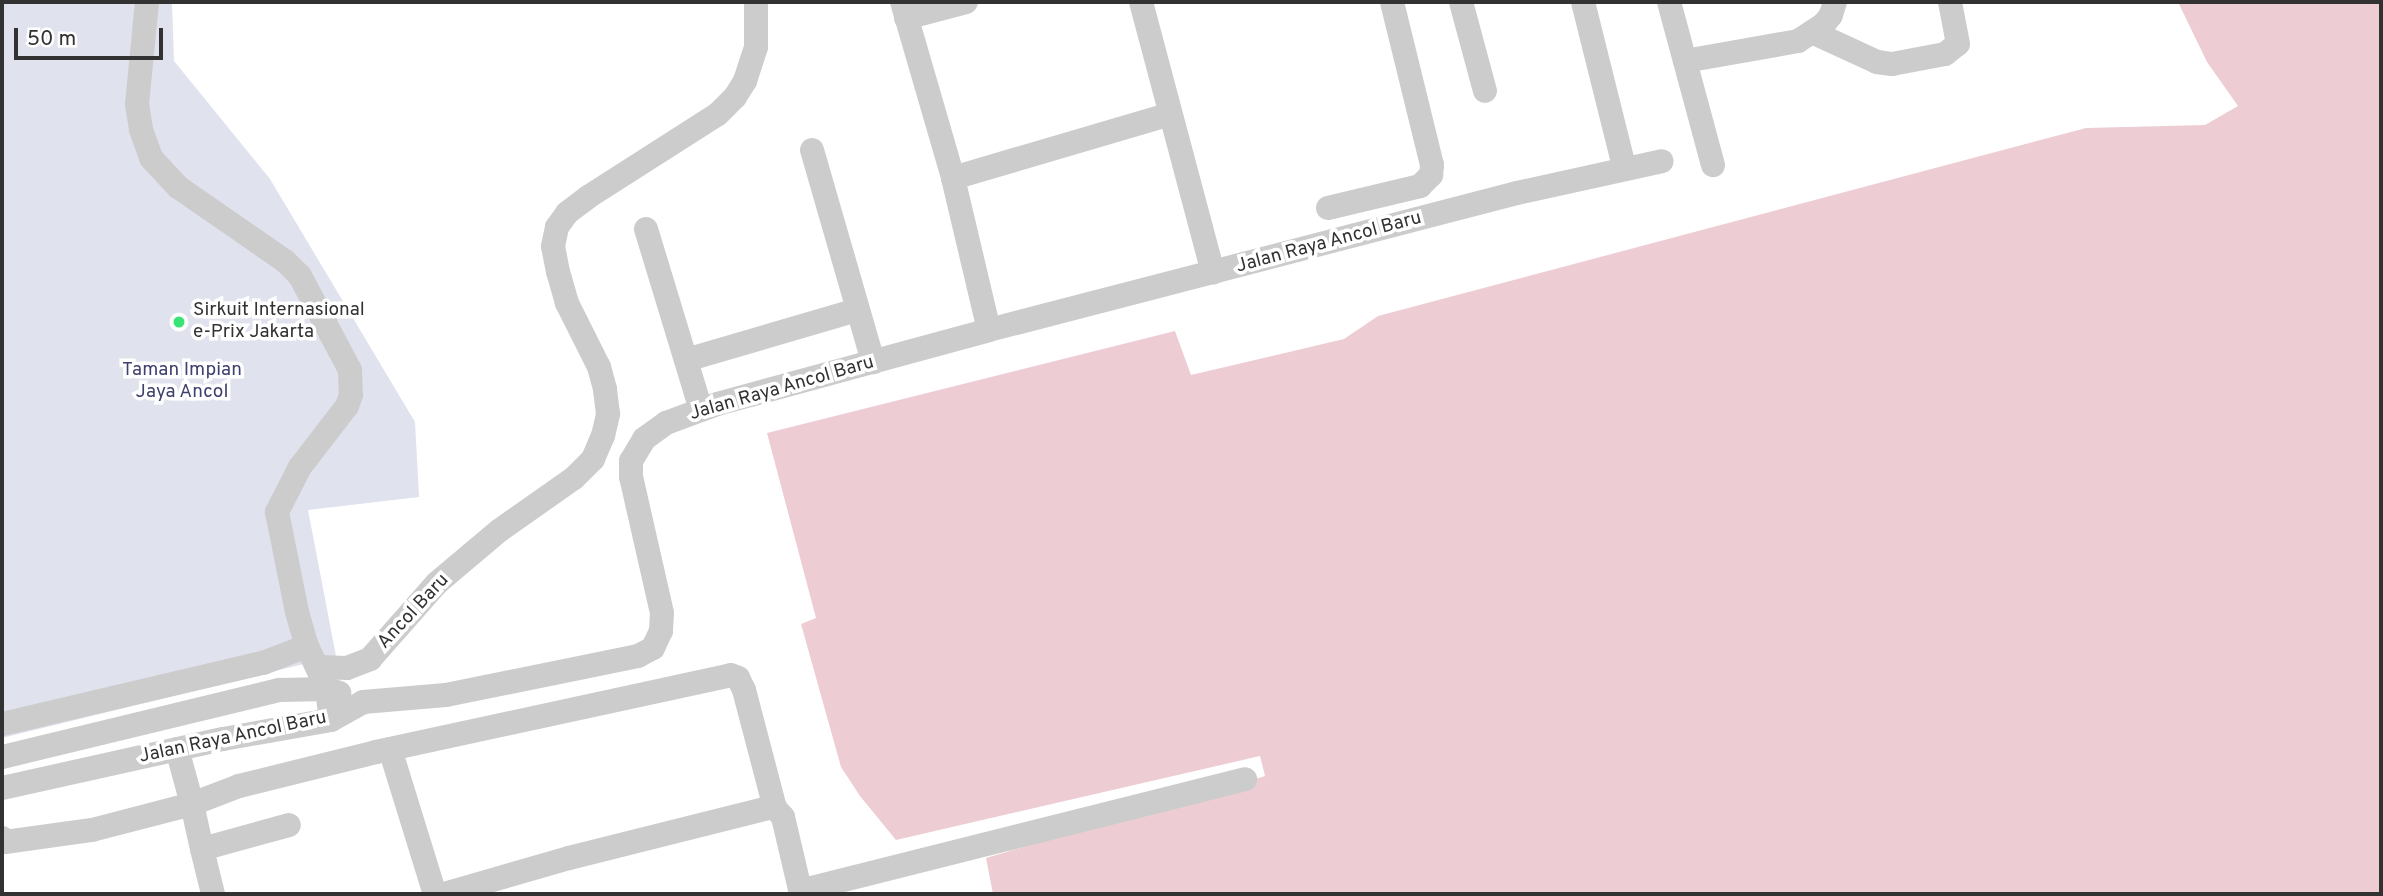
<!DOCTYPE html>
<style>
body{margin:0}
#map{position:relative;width:2383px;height:896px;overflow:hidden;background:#fff;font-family:Overpass,sans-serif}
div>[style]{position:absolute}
.green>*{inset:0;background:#e0e2ee}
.water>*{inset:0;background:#edcdd3}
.minor>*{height:24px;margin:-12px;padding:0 12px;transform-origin:12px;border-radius:12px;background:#ccc}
.dots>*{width:19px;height:19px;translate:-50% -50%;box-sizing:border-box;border:4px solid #fff;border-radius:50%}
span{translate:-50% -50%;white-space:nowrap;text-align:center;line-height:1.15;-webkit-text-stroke:7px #fff;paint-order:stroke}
.street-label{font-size:19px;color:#323232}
.poi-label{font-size:19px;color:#323232}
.left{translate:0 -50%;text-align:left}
.park-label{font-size:19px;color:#3e406e}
.frame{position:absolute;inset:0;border:4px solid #323232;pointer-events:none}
.scale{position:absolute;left:14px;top:28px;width:149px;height:32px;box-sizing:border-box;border:4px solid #323232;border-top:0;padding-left:9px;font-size:21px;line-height:24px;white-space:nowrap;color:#323232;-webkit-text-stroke:5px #fff;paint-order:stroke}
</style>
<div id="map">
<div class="green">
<div style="clip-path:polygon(2px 2px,172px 2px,174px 61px,270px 179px,415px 422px,419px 497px,308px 510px,336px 656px,2px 738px)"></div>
</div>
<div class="water">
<div style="clip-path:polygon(2178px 2px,2381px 2px,2381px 894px,993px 894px,986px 858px,1265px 776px,1260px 756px,896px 840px,860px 796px,841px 767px,801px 624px,816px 618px,767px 433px,1175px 331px,1191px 375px,1344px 339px,1378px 316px,2086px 128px,2205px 125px,2238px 106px,2207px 62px)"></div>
</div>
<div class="minor">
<div style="left:147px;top:2px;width:102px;rotate:95.6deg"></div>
<div style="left:137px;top:104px;width:26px;rotate:81deg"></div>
<div style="left:141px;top:130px;width:30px;rotate:70deg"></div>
<div style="left:151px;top:158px;width:40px;rotate:47deg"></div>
<div style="left:178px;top:187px;width:130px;rotate:34.7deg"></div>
<div style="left:285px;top:261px;width:21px;rotate:45deg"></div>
<div style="left:300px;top:276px;width:106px;rotate:62deg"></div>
<div style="left:350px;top:370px;width:25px;rotate:88deg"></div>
<div style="left:351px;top:395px;width:12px;rotate:110deg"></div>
<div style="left:347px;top:406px;width:77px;rotate:127.6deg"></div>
<div style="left:300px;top:467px;width:51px;rotate:117.1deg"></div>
<div style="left:277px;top:512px;width:102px;rotate:78.7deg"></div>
<div style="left:297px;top:612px;width:35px;rotate:74deg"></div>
<div style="left:307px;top:646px;width:47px;rotate:65.1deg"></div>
<div style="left:327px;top:689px;width:31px;rotate:83deg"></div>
<div style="left:902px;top:2px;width:183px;rotate:73.8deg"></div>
<div style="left:953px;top:178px;width:156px;rotate:76.7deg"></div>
<div style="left:1141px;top:2px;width:280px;rotate:75.1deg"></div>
<div style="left:1461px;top:2px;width:92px;rotate:74.9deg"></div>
<div style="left:1583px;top:2px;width:170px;rotate:76deg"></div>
<div style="left:1669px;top:2px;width:169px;rotate:74.9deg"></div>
<div style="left:906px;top:18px;width:62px;rotate:-14.9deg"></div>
<div style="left:1812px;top:32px;width:72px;rotate:24.8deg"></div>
<div style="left:1877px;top:62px;width:15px;rotate:8deg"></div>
<div style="left:1892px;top:64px;width:54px;rotate:-10.7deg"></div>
<div style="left:1945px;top:54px;width:16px;rotate:-38deg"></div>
<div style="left:1958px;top:44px;width:43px;rotate:-100.8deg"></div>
<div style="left:1685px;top:61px;width:115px;rotate:-10deg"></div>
<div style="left:1798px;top:41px;width:31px;rotate:-33deg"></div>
<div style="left:1824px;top:24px;width:11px;rotate:-52deg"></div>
<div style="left:1831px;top:15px;width:14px;rotate:-73deg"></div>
<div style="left:812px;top:150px;width:221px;rotate:73.9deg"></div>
<div style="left:953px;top:178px;width:226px;rotate:-16.4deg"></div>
<div style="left:1328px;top:208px;width:95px;rotate:-13.4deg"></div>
<div style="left:1420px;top:186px;width:16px;rotate:-45deg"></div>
<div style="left:1431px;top:175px;width:10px;rotate:-84deg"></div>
<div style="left:1432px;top:165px;width:168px;rotate:-103.8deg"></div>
<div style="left:646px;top:229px;width:189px;rotate:73.1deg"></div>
<div style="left:686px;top:360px;width:178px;rotate:-16.3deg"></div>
<div style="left:317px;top:667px;width:30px;rotate:2deg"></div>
<div style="left:347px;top:668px;width:25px;rotate:-21deg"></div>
<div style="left:370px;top:659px;width:101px;rotate:-48.6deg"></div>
<div style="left:437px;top:583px;width:82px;rotate:-40.1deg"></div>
<div style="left:500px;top:530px;width:90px;rotate:-35.1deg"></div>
<div style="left:574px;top:478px;width:27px;rotate:-45deg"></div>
<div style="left:593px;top:459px;width:25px;rotate:-67deg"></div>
<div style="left:603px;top:436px;width:23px;rotate:-77deg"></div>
<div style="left:608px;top:414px;width:25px;rotate:-97deg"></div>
<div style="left:605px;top:389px;width:23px;rotate:-105deg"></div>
<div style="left:599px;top:367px;width:72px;rotate:-116.6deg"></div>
<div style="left:567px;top:303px;width:32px;rotate:-106deg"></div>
<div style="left:558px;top:272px;width:26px;rotate:-101deg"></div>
<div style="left:553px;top:246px;width:19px;rotate:-78deg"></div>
<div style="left:557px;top:227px;width:17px;rotate:-54deg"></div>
<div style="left:567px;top:213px;width:26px;rotate:-37deg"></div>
<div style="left:588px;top:197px;width:154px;rotate:-32.6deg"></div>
<div style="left:718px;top:114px;width:24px;rotate:-45deg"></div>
<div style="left:735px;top:97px;width:19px;rotate:-58deg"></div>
<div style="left:745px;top:81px;width:36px;rotate:-72deg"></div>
<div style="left:756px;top:47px;width:45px;rotate:-90deg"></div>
<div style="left:2px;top:724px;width:268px;rotate:-13.2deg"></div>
<div style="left:263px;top:663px;width:47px;rotate:-21.1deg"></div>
<div style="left:177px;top:749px;width:57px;rotate:74.7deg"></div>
<div style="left:192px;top:804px;width:50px;rotate:-21deg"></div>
<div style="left:239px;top:786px;width:141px;rotate:-13.9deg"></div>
<div style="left:376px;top:752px;width:363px;rotate:-12.2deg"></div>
<div style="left:731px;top:675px;width:8px;rotate:23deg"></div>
<div style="left:738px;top:678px;width:13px;rotate:63deg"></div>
<div style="left:744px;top:690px;width:122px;rotate:75.3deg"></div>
<div style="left:390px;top:749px;width:152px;rotate:72.8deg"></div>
<div style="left:2px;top:757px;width:286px;rotate:-13.6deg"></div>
<div style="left:280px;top:690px;width:47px;rotate:-1.2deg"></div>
<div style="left:327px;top:689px;width:13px;rotate:18deg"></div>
<div style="left:2px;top:788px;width:226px;rotate:-12.5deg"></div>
<div style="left:223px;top:739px;width:110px;rotate:-10deg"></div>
<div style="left:331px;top:720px;width:37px;rotate:-29deg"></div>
<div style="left:363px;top:702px;width:83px;rotate:-4.8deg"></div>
<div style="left:446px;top:695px;width:196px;rotate:-11.5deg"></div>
<div style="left:638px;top:656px;width:17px;rotate:-28deg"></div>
<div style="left:653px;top:648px;width:19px;rotate:-65deg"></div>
<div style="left:661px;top:631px;width:18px;rotate:-87deg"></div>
<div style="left:662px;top:613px;width:139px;rotate:-102.8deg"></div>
<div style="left:631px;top:477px;width:16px;rotate:-90deg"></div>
<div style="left:631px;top:461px;width:26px;rotate:-59deg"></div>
<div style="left:644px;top:439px;width:27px;rotate:-36deg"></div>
<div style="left:666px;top:423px;width:54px;rotate:-20.4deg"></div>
<div style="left:717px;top:404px;width:282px;rotate:-15.2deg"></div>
<div style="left:989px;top:330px;width:545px;rotate:-14.55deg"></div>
<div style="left:1517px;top:193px;width:148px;rotate:-12.4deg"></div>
<div style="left:2px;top:838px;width:5px;rotate:53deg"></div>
<div style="left:5px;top:842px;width:88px;rotate:-7.9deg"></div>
<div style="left:92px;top:830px;width:103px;rotate:-14.6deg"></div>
<div style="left:192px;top:804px;width:46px;rotate:77.5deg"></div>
<div style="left:800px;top:891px;width:459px;rotate:-14.1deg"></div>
<div style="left:213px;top:894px;width:46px;rotate:-103.7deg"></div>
<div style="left:202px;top:849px;width:90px;rotate:-15.4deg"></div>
<div style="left:444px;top:894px;width:130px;rotate:-16.1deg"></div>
<div style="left:569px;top:858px;width:205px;rotate:-14.1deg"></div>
<div style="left:768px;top:808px;width:7px"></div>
<div style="left:775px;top:808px;width:12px;rotate:48deg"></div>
<div style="left:783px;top:817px;width:79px;rotate:76.8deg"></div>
</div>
<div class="dots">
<div style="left:179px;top:322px;background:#38e475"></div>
</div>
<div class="street-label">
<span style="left:1329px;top:243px;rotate:-15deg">Jalan Raya Ancol Baru</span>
<span style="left:782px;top:389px;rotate:-16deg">Jalan Raya Ancol Baru</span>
<span style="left:414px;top:612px;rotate:-47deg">Ancol Baru</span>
<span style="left:233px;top:738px;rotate:-12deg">Jalan Raya Ancol Baru</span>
</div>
<div class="poi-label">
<span class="left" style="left:193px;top:322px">Sirkuit Internasional<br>e-Prix Jakarta</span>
</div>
<div class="park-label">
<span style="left:182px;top:382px">Taman Impian<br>Jaya Ancol</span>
</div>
<div class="frame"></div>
<div class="scale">50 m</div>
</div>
